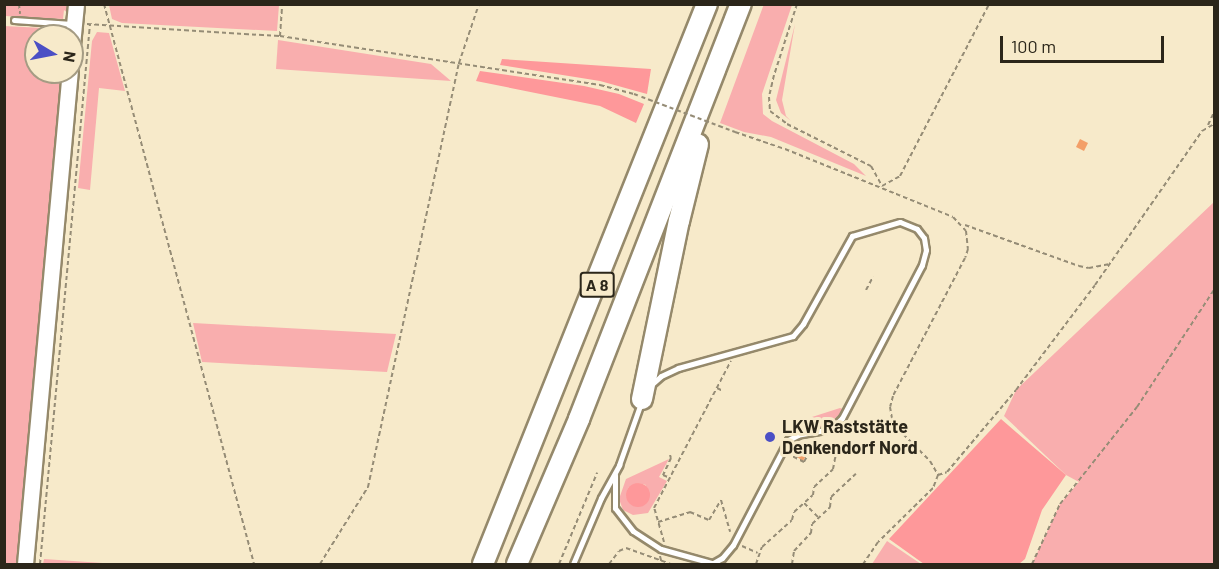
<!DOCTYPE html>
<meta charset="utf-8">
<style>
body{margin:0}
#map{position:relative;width:1219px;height:569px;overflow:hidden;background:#f7eaca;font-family:Barlow,sans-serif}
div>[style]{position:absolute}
.green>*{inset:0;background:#f9aeae}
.forest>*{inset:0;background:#fe989a}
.round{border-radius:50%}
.building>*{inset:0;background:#f39f68}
.path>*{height:2px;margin-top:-1px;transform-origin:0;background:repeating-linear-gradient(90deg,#958c76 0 4.5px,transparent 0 7.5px)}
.roads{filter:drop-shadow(2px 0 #95896b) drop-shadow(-2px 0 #95896b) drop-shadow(0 2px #95896b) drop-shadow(0 -2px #95896b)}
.lane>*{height:5px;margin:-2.5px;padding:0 2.5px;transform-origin:2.5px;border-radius:2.5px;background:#fff}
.secondary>*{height:15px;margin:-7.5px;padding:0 7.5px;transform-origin:7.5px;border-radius:7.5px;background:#fff}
.highway>*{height:20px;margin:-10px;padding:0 10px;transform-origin:10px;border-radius:10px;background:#fff}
.path-bridge>*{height:2px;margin-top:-1px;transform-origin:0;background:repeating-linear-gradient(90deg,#958c76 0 4.5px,transparent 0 7.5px)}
.dots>*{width:16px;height:16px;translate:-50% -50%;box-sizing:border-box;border:3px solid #f7eaca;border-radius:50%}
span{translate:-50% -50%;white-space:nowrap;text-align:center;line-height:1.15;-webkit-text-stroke:6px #f7eaca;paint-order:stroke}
.shield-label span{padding:2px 4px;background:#f7eaca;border:2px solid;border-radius:4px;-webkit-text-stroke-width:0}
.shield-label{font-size:16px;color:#2b261a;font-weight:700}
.poi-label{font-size:18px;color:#2b261a;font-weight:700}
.left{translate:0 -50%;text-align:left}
.frame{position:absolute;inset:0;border:6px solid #2b261a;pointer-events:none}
.north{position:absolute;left:24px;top:24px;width:60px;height:60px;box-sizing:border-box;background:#f7eaca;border:2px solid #a59c84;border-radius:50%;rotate:100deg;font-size:16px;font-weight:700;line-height:24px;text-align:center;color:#2b261a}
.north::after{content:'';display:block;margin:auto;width:21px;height:27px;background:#4b4fc5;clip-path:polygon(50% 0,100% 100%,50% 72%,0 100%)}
.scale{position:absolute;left:1000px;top:36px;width:164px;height:27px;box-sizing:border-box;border:3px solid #2b261a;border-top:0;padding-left:8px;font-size:18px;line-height:21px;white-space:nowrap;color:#2b261a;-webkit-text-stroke:4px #f7eaca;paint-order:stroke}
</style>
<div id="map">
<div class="green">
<div style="clip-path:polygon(764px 4px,792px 5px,762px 94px,763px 114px,772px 121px,854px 164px,866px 176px,771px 137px,744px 132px,720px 123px)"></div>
<div style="clip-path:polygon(5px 5px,70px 5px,69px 14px,64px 10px,63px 19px,5px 16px)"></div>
<div style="clip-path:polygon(109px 5px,279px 5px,277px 31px,122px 23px,112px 19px)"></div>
<div style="clip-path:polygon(795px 24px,782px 100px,786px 116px,791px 121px,781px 113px,776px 100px)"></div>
<div style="clip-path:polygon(4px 26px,62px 29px,65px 36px,36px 36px,36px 72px,64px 72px,19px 564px,4px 564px)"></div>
<div style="clip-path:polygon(97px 32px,109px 33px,125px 91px,99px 88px,90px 190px,78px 188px,92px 41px)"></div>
<div style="clip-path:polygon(278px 40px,431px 64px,451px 81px,276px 69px)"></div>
<div style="clip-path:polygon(1214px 202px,1214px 564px,1032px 564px,1060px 504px,1079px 482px,1066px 475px,1004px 416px,1016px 390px)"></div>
<div style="clip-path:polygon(193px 323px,396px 334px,387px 372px,202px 362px)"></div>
<div style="clip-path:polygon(840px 408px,843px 409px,840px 414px,828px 424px,818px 428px,802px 427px,812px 417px)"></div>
<div style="clip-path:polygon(evenodd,669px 459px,659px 477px,667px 481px,648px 513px,633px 515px,623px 510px,619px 499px,626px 479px,669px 459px,638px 483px,646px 485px,629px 502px,626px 495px,628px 488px,638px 483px)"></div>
<div style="clip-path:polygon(887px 541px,921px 564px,872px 564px)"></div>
<div style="clip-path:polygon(44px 559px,117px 564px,43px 564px)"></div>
</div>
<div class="forest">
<div style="clip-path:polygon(502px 59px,651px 69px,647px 94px,600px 81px,500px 65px)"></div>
<div style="clip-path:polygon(480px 71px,584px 86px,619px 94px,644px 104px,636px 123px,600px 106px,476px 81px)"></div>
<div style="clip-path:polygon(1001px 419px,1066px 475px,1042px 510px,1025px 559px,1019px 564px,924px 564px,889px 539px)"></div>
<div class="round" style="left:626px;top:483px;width:24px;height:24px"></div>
</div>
<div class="building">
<div style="clip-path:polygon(1080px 139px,1088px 143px,1084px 151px,1076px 147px)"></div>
<div style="clip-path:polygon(801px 442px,811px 447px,803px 461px,794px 455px)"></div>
</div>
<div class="path">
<div style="left:19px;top:4px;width:10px;rotate:84deg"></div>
<div style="left:104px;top:4px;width:580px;rotate:75deg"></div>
<div style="left:797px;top:4px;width:75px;rotate:107.9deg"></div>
<div style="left:774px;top:75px;width:23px;rotate:103deg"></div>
<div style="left:769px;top:97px;width:14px;rotate:86deg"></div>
<div style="left:770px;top:111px;width:21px;rotate:37deg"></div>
<div style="left:787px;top:124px;width:94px;rotate:26.6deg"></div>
<div style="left:871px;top:166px;width:23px;rotate:61deg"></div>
<div style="left:87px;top:24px;width:193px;rotate:3.6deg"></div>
<div style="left:280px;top:36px;width:324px;rotate:8.7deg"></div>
<div style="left:600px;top:85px;width:35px;rotate:15deg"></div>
<div style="left:280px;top:36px;width:32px;rotate:-86deg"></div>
<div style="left:1208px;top:125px;width:14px;rotate:-65deg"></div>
<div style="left:735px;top:132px;width:53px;rotate:18.8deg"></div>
<div style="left:785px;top:149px;width:181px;rotate:22deg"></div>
<div style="left:953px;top:217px;width:19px;rotate:47deg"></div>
<div style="left:966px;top:231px;width:18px;rotate:84deg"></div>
<div style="left:968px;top:249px;width:9px;rotate:108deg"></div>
<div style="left:965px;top:258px;width:156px;rotate:117.6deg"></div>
<div style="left:893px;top:396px;width:11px;rotate:105deg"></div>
<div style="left:890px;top:407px;width:11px;rotate:80deg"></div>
<div style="left:892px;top:418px;width:13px;rotate:61deg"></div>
<div style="left:898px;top:429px;width:45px;rotate:45deg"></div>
<div style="left:930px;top:461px;width:16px;rotate:60deg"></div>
<div style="left:938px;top:475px;width:14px;rotate:111deg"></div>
<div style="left:933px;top:488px;width:77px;rotate:135.5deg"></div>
<div style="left:878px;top:542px;width:27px;rotate:124deg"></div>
<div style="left:882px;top:186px;width:21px;rotate:-29deg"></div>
<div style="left:900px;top:176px;width:194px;rotate:-62.6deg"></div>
<div style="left:965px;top:225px;width:121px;rotate:19.8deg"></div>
<div style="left:1079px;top:266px;width:10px;rotate:11deg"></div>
<div style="left:1089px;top:268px;width:21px;rotate:-11deg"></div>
<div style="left:866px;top:290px;width:15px;rotate:-62deg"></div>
<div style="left:717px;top:388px;width:7px;rotate:27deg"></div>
<div style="left:670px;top:455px;width:3px;rotate:72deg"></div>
<div style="left:671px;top:458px;width:19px;rotate:115deg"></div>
<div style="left:663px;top:475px;width:8px;rotate:23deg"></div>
<div style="left:938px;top:475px;width:9px;rotate:-18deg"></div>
<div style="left:947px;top:472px;width:107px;rotate:-49.9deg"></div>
<div style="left:1016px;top:390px;width:131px;rotate:-53deg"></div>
<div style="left:1095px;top:285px;width:188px;rotate:-55.2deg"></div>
<div style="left:1202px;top:131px;width:14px;rotate:-30deg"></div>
<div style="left:804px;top:503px;width:21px;rotate:45deg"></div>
<div style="left:658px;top:522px;width:34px;rotate:-17deg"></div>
<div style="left:690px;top:512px;width:21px;rotate:23deg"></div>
<div style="left:709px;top:520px;width:23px;rotate:-59deg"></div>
<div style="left:721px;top:500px;width:33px;rotate:74deg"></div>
<div style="left:664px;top:542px;width:35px;rotate:-106deg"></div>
<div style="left:654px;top:508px;width:166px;rotate:-62.4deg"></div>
<div style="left:742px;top:546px;width:17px;rotate:24deg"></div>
<div style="left:660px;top:556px;width:8px;rotate:76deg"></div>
<div style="left:40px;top:564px;width:542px;rotate:-84.71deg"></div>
<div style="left:320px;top:564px;width:91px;rotate:-58.1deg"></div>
<div style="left:368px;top:487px;width:434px;rotate:-77.9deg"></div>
<div style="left:459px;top:63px;width:62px;rotate:-71.3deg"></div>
<div style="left:559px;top:564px;width:99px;rotate:-67.3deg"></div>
<div style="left:609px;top:564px;width:16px;rotate:-52deg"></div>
<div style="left:619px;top:551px;width:8px;rotate:-23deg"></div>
<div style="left:626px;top:548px;width:48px;rotate:19.6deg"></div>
<div style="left:756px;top:564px;width:18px;rotate:-71deg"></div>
<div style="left:762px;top:547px;width:40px;rotate:-42deg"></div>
<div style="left:792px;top:520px;width:8px;rotate:-76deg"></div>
<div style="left:794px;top:512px;width:25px;rotate:-42deg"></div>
<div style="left:813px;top:495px;width:8px;rotate:-83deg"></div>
<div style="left:814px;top:487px;width:26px;rotate:-43deg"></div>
<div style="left:833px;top:469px;width:15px;rotate:-79deg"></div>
<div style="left:836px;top:454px;width:12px;rotate:-138deg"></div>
<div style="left:827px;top:446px;width:18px;rotate:164deg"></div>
<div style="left:810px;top:451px;width:13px;rotate:119deg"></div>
<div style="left:804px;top:462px;width:16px;rotate:-153deg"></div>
<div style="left:792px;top:564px;width:13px;rotate:-81deg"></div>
<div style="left:794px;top:551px;width:25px;rotate:-47deg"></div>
<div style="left:811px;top:533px;width:9px;rotate:-84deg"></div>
<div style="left:812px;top:524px;width:25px;rotate:-43deg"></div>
<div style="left:830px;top:507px;width:10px;rotate:-84deg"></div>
<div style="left:831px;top:497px;width:34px;rotate:-43deg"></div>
<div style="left:1032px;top:564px;width:66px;rotate:-65deg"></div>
<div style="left:1060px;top:504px;width:124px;rotate:-51.6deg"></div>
<div style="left:1137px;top:407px;width:140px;rotate:-56.7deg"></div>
</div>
<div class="roads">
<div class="lane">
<div style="left:14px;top:20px;width:58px;rotate:3.9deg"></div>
<div style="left:651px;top:385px;width:13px;rotate:-42deg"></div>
<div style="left:661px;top:376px;width:19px;rotate:-25deg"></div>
<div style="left:678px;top:368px;width:119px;rotate:-15.5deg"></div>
<div style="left:793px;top:336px;width:16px;rotate:-50deg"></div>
<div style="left:803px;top:324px;width:101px;rotate:-60.9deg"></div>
<div style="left:852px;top:236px;width:50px;rotate:-16.3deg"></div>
<div style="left:900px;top:222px;width:18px;rotate:22deg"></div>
<div style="left:917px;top:229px;width:11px;rotate:52deg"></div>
<div style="left:924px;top:238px;width:12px;rotate:81deg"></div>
<div style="left:926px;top:250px;width:16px;rotate:105deg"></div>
<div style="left:922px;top:265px;width:173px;rotate:117.6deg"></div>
<div style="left:842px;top:418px;width:16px;rotate:135deg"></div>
<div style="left:831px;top:429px;width:34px;rotate:170deg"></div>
<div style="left:798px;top:435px;width:11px;rotate:153deg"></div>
<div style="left:788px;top:440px;width:119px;rotate:117.6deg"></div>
<div style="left:733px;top:545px;width:17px;rotate:130deg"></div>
<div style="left:722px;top:558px;width:10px;rotate:151deg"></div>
<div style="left:615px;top:475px;width:33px;rotate:90deg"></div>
<div style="left:615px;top:508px;width:29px;rotate:52deg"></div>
<div style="left:633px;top:531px;width:33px;rotate:33deg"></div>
<div style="left:661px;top:549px;width:56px;rotate:15.5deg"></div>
<div style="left:573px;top:564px;width:72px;rotate:-67deg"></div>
<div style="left:601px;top:498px;width:38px;rotate:-61deg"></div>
<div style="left:619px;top:465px;width:66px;rotate:-70.5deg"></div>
</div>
<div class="secondary">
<div style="left:72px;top:45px;width:41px;rotate:-84.4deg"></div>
<div style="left:25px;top:564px;width:494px;rotate:-84.8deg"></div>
</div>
<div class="highway">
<div style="left:642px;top:399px;width:182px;rotate:-78.3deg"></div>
<div style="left:679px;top:221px;width:79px;rotate:-76.1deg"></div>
<div style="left:483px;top:564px;width:603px;rotate:-68.2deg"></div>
<div style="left:517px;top:564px;width:158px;rotate:-66.8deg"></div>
<div style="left:579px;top:419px;width:445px;rotate:-68.7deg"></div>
</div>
</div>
<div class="path-bridge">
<div style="left:634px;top:94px;width:108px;rotate:20.6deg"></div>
</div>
<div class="dots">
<div style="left:770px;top:437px;background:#4b4fc5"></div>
</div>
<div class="shield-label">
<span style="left:597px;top:285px">A 8</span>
</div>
<div class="poi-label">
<span class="left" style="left:782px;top:437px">LKW Raststätte<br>Denkendorf Nord</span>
</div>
<div class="frame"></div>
<div class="north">N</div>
<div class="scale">100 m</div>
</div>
